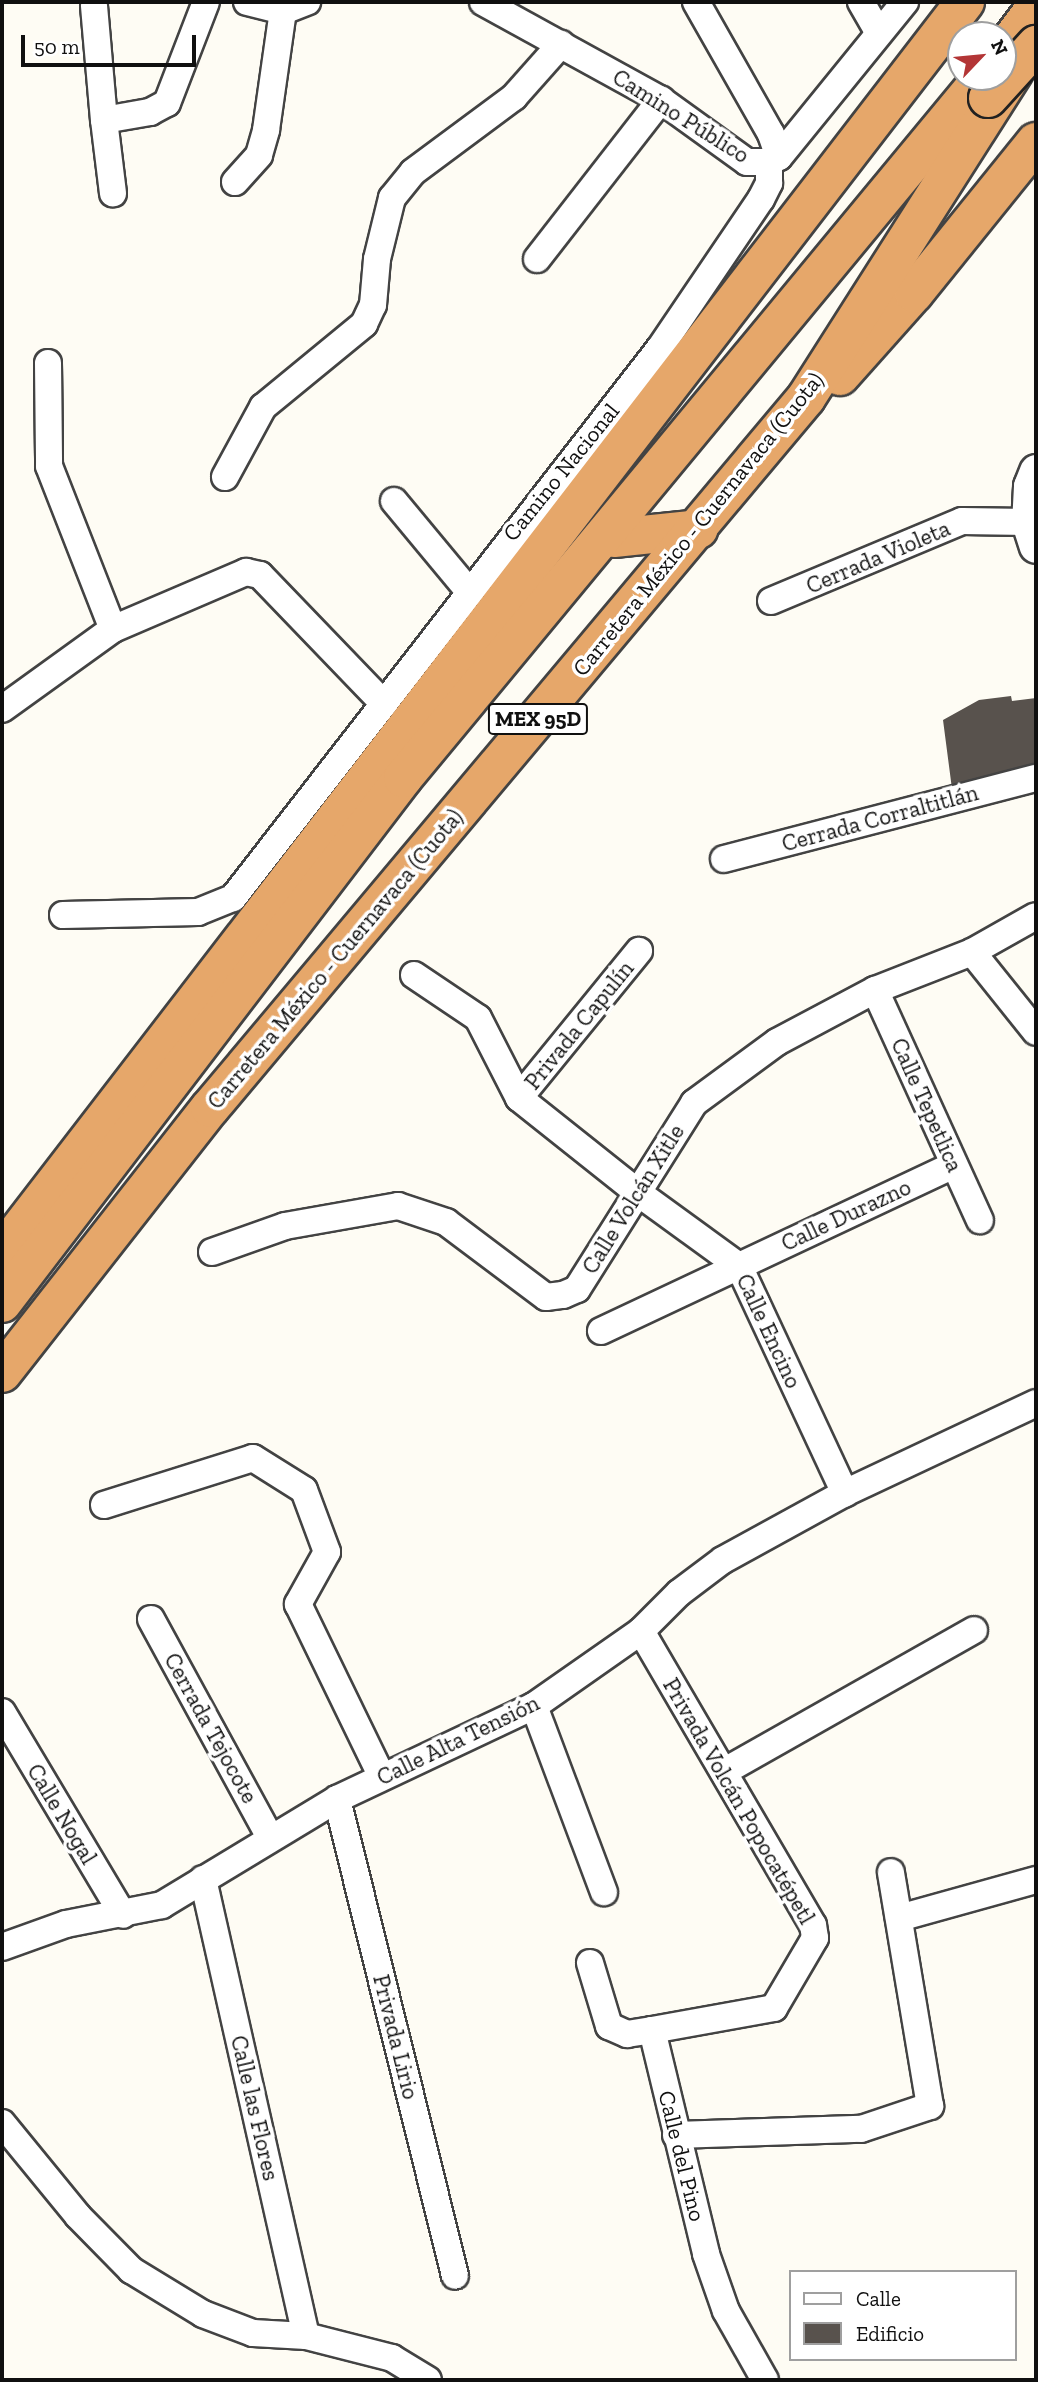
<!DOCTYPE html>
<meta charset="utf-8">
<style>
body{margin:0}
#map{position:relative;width:1038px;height:2382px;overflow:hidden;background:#fefcf4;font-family:"Zilla Slab",serif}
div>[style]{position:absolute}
.building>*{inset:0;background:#58524d}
.roads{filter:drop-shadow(2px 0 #434343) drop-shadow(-2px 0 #434343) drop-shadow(0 2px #434343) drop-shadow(0 -2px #434343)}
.minor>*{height:26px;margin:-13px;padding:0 13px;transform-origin:13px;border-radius:13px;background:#fff}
.tertiary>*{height:33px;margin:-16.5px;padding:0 16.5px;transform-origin:16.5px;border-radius:16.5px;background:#fff}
.motorway>*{height:38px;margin:-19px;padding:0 19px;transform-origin:19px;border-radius:19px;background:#e6a76a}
.bridges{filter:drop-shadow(2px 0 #212121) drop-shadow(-2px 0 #212121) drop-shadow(0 2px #212121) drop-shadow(0 -2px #212121)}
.motorway-bridge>*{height:38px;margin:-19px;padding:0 19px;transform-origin:19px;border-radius:19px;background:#e6a76a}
span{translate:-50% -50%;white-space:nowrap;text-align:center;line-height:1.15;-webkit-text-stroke:7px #fff;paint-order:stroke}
.shield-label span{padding:2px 5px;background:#fff;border:2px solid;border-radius:5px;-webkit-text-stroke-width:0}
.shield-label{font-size:21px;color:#101010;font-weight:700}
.street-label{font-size:23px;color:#101010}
.frame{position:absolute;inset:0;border:4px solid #101010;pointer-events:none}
.legend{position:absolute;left:789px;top:2270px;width:228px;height:91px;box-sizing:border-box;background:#fff;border:2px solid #9f9f9f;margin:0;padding:9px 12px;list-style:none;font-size:21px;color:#101010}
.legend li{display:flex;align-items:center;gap:14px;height:35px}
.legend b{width:35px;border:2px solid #9f9f9f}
.north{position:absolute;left:947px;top:21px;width:70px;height:70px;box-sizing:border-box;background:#fff;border:2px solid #9f9f9f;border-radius:50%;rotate:64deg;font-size:19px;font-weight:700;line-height:28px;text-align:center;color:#101010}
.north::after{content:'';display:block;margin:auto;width:24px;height:32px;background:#b33536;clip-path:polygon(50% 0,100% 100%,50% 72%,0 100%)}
.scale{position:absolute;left:21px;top:35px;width:175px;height:32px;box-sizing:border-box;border:4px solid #101010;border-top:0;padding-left:9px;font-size:21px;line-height:24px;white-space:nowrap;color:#101010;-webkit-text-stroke:5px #fff;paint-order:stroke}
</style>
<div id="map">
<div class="building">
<div style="clip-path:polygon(1011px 696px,1012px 701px,1036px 698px,1036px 771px,952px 789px,943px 720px,979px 700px)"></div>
</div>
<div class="roads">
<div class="minor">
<div style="left:247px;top:2px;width:37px;rotate:14deg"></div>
<div style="left:283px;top:11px;width:26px;rotate:-21deg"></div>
<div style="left:483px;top:2px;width:203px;rotate:28.8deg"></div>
<div style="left:661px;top:100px;width:106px;rotate:35.8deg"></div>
<div style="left:747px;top:162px;width:22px"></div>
<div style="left:769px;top:162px;width:11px;rotate:-27deg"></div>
<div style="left:779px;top:157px;width:200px;rotate:-50.9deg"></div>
<div style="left:696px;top:2px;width:152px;rotate:60.4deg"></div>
<div style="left:771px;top:134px;width:24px;rotate:71deg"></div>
<div style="left:861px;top:2px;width:34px;rotate:60deg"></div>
<div style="left:94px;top:6px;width:114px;rotate:85deg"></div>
<div style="left:104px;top:120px;width:47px;rotate:-9.9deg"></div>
<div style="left:150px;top:112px;width:19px;rotate:-28deg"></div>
<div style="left:167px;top:103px;width:108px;rotate:-68.9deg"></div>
<div style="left:104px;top:120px;width:74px;rotate:83deg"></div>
<div style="left:235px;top:182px;width:36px;rotate:-48deg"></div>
<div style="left:259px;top:155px;width:26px;rotate:-74deg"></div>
<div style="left:266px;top:130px;width:120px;rotate:-81.9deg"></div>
<div style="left:537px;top:259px;width:202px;rotate:-52.1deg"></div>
<div style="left:48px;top:363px;width:103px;rotate:89.4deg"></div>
<div style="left:49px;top:466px;width:175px;rotate:68.6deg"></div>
<div style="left:225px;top:477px;width:80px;rotate:-61.5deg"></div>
<div style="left:263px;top:407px;width:131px;rotate:-39.4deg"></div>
<div style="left:364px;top:324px;width:21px;rotate:-65deg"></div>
<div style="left:373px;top:305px;width:46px;rotate:-85deg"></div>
<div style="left:377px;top:259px;width:63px;rotate:-76.2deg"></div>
<div style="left:392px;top:198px;width:33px;rotate:-51deg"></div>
<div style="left:413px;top:172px;width:126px;rotate:-36.6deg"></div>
<div style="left:514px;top:97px;width:71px;rotate:-48.4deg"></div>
<div style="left:394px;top:501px;width:116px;rotate:50.3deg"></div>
<div style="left:771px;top:601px;width:207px;rotate:-22.7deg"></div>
<div style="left:962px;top:521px;width:66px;rotate:0.9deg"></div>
<div style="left:2px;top:709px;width:137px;rotate:-35.8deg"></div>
<div style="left:113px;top:629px;width:145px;rotate:-23.2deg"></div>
<div style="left:246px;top:572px;width:14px;rotate:12deg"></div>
<div style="left:260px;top:575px;width:179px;rotate:46.1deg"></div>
<div style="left:724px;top:859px;width:322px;rotate:-14.6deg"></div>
<div style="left:63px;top:915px;width:135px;rotate:-1.3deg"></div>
<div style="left:198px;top:912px;width:38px;rotate:-22deg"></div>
<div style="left:233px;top:898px;width:696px;rotate:-52.18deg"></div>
<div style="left:660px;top:348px;width:180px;rotate:-55.9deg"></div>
<div style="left:761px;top:199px;width:18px;rotate:-63deg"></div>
<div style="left:769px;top:183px;width:21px;rotate:-90deg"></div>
<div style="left:972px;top:952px;width:102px;rotate:51.3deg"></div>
<div style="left:414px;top:975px;width:77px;rotate:33.9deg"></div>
<div style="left:478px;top:1018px;width:90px;rotate:62.9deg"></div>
<div style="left:519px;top:1098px;width:151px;rotate:38.5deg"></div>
<div style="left:637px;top:1192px;width:126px;rotate:36deg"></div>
<div style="left:739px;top:1266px;width:251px;rotate:65deg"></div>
<div style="left:875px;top:990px;width:253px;rotate:65.5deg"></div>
<div style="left:519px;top:1098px;width:190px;rotate:-50.8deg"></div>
<div style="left:212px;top:1252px;width:77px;rotate:-19.6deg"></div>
<div style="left:285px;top:1226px;width:115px;rotate:-10deg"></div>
<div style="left:398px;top:1206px;width:51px;rotate:18.4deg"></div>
<div style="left:446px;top:1222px;width:125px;rotate:36.9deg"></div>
<div style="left:546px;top:1297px;width:17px;rotate:-7deg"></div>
<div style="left:563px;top:1295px;width:15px;rotate:-23deg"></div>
<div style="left:577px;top:1289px;width:220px;rotate:-57.8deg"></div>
<div style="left:694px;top:1103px;width:103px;rotate:-36.3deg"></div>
<div style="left:777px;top:1042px;width:111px;rotate:-28deg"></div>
<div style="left:875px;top:990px;width:104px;rotate:-21.4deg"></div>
<div style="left:972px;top:952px;width:73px;rotate:-29.4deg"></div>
<div style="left:601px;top:1331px;width:390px;rotate:-25.2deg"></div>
<div style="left:104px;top:1505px;width:156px;rotate:-17.5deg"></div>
<div style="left:253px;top:1458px;width:60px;rotate:32.1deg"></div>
<div style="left:304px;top:1490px;width:66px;rotate:69.6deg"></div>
<div style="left:327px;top:1552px;width:60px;rotate:119.1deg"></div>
<div style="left:298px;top:1604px;width:192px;rotate:64.1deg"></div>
<div style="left:151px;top:1619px;width:248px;rotate:61.4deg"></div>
<div style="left:641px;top:1631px;width:341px;rotate:59.7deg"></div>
<div style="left:813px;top:1925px;width:13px;rotate:81deg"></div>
<div style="left:815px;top:1938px;width:81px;rotate:120.4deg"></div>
<div style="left:774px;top:2008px;width:124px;rotate:169.8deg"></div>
<div style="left:534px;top:1706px;width:199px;rotate:69.4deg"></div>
<div style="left:2px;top:1712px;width:236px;rotate:59.2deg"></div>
<div style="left:725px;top:1771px;width:286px;rotate:-29.5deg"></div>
<div style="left:337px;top:1799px;width:491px;rotate:76.1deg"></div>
<div style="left:203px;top:1879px;width:468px;rotate:77.3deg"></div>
<div style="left:899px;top:1918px;width:142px;rotate:-15.5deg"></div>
<div style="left:2px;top:1947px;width:68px;rotate:-19.8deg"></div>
<div style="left:66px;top:1924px;width:98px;rotate:-11.2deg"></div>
<div style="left:162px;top:1905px;width:205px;rotate:-31.2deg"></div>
<div style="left:337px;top:1799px;width:218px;rotate:-25.3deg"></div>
<div style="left:534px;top:1706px;width:131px;rotate:-35deg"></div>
<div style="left:641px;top:1631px;width:54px;rotate:-45deg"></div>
<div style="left:679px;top:1593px;width:55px;rotate:-36.9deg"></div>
<div style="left:723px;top:1560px;width:139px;rotate:-28.8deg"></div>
<div style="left:845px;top:1493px;width:211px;rotate:-25.2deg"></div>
<div style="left:590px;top:1963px;width:66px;rotate:73.2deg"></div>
<div style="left:609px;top:2026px;width:20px;rotate:24deg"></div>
<div style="left:627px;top:2034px;width:25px;rotate:-9deg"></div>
<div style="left:652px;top:2030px;width:230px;rotate:76.4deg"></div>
<div style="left:706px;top:2254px;width:60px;rotate:70.7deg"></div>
<div style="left:726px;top:2311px;width:79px;rotate:60.5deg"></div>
<div style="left:2px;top:2123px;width:120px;rotate:50.7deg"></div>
<div style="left:78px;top:2216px;width:76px;rotate:45.5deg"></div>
<div style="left:131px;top:2270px;width:84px;rotate:31.4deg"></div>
<div style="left:203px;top:2314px;width:53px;rotate:20.8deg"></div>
<div style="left:253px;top:2333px;width:53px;rotate:3.2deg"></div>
<div style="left:306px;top:2336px;width:89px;rotate:14.3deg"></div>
<div style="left:392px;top:2358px;width:42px;rotate:31.4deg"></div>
<div style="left:676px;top:2135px;width:185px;rotate:-1.9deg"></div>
<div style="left:861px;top:2129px;width:73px;rotate:-18.4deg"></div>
<div style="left:930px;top:2106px;width:237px;rotate:-99.5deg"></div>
</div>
<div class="tertiary">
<div style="left:1036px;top:471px;width:16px;rotate:112deg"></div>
<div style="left:1030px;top:486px;width:36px;rotate:93deg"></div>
<div style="left:1028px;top:522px;width:25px;rotate:72deg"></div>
</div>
<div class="motorway">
<div style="left:1003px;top:51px;width:55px;rotate:-53.1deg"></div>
<div style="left:840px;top:376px;width:111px;rotate:-48.3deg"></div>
<div style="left:914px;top:293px;width:194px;rotate:-51.1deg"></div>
<div style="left:614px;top:538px;width:85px;rotate:-6deg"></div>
<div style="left:2px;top:1252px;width:1578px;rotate:-52.39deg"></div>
<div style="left:2px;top:1303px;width:661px;rotate:-52.63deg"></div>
<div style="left:403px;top:778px;width:910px;rotate:-50.4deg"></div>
<div style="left:2px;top:1373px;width:337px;rotate:-51.9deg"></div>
<div style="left:210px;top:1108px;width:927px;rotate:-49.99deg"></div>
<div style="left:806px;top:398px;width:387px;rotate:-57.5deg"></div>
</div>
</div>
<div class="bridges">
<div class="motorway-bridge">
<div style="left:988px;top:98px;width:72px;rotate:-47.8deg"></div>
</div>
</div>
<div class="shield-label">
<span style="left:538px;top:719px">MEX 95D</span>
</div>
<div class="street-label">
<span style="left:681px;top:116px;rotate:32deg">Camino Público</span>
<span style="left:561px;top:472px;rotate:-51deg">Camino Nacional</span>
<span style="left:698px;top:524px;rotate:-51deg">Carretera México - Cuernavaca (Cuota)</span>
<span style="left:878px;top:557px;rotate:-23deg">Cerrada Violeta</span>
<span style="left:880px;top:818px;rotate:-15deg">Cerrada Corraltitlán</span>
<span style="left:335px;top:959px;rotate:-50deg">Carretera México - Cuernavaca (Cuota)</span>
<span style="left:579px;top:1025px;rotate:-51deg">Privada Capulín</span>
<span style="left:927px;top:1105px;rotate:66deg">Calle Tepetlica</span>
<span style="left:633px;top:1199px;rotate:-58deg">Calle Volcán Xitle</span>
<span style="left:846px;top:1215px;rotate:-25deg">Calle Durazno</span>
<span style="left:769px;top:1331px;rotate:65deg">Calle Encino</span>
<span style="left:211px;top:1728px;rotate:61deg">Cerrada Tejocote</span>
<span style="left:458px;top:1740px;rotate:-26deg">Calle Alta Tensión</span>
<span style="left:739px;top:1801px;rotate:60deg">Privada Volcán Popocatépetl</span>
<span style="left:62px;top:1814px;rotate:59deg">Calle Nogal</span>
<span style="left:396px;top:2037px;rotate:76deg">Privada Lirio</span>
<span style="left:255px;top:2108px;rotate:77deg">Calle las Flores</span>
<span style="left:682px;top:2156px;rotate:76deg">Calle del Pino</span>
</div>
<div class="frame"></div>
<ul class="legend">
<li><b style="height:9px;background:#fff"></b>Calle</li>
<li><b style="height:19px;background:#58524d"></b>Edificio</li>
</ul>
<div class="north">N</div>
<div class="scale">50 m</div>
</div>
